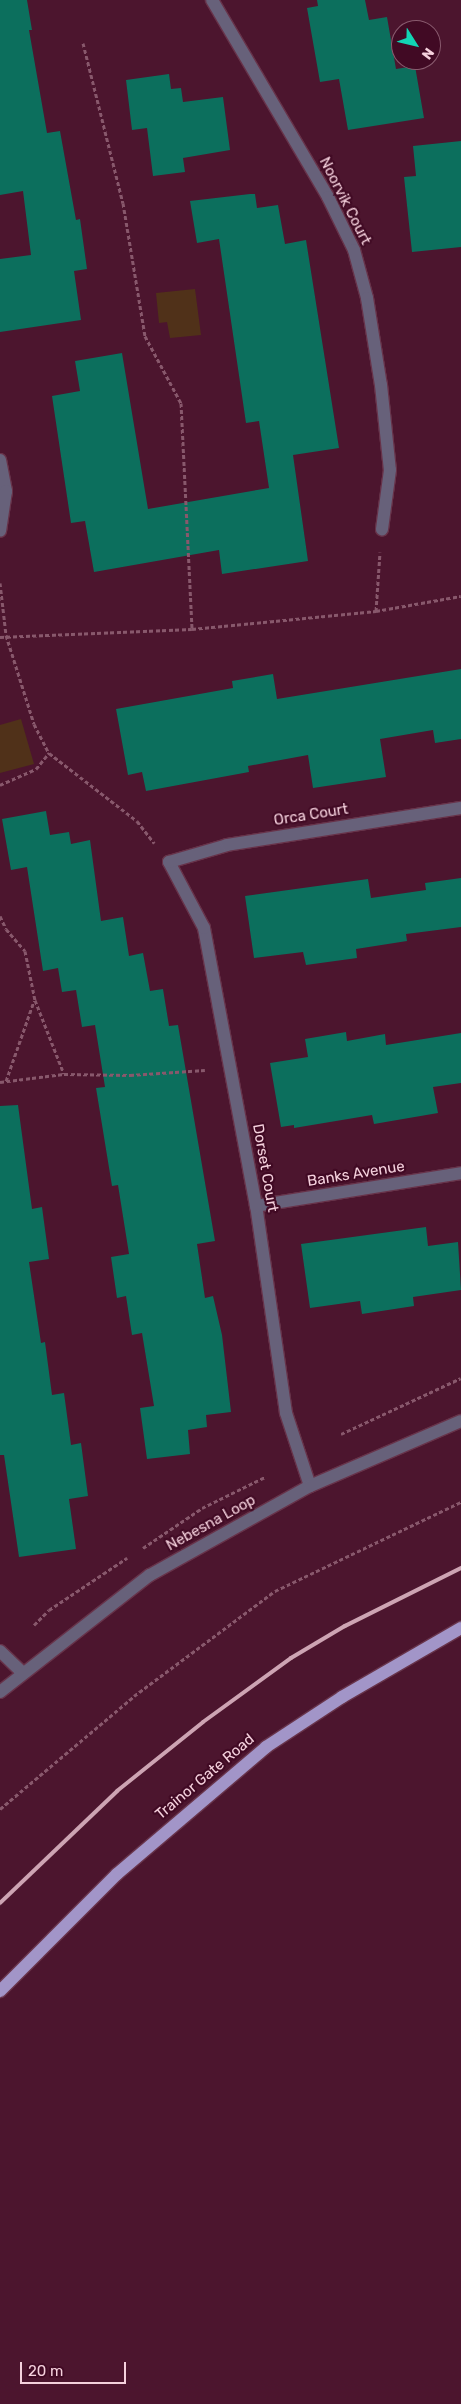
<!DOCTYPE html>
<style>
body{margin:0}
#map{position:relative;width:461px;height:2404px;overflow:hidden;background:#4c152e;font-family:Rubik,sans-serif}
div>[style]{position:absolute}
.green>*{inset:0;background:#503119}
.building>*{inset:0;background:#0c6f5d}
.path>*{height:3px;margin-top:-1.5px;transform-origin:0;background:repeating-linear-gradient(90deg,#88586c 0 4px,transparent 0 6.5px)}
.roads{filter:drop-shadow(1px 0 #67334a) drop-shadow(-1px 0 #67334a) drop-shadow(0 1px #67334a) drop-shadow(0 -1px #67334a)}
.minor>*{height:12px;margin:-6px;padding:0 6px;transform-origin:6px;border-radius:6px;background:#67617a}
.major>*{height:12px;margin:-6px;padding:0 6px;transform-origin:6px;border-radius:6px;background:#a295c8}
.rail>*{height:4px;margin:-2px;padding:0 2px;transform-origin:2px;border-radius:2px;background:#cda4b3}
span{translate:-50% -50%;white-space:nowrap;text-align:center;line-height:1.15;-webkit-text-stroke:4.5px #410a24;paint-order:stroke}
.street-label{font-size:15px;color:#f5d1dd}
.north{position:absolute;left:391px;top:20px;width:50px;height:50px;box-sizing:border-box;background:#410a24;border:1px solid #895a6e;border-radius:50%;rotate:126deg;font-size:14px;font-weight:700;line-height:20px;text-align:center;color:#f5d1dd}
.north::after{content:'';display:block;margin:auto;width:18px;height:22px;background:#12d5b4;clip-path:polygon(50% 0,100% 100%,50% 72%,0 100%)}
.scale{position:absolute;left:20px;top:2362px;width:106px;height:22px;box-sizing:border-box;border:2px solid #f5d1dd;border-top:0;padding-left:6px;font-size:15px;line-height:18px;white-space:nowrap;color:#f5d1dd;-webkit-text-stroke:4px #410a24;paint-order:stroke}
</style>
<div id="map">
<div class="green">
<div style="clip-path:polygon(195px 289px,201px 335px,170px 338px,167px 322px,159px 323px,156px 293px)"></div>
<div style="clip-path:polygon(21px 719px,34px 764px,0 773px,0 725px)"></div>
</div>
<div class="building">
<div style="clip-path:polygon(0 0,27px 0,32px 30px,29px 30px,47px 133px,60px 131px,76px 220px,80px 219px,87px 269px,74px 271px,81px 320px,0 332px,0 259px,31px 255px,23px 191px,0 195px)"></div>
<div style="clip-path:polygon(317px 0,365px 0,369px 20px,387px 17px,396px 69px,415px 66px,424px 118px,348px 130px,339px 79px,320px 82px,307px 8px,318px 6px)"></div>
<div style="clip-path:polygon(169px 74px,171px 89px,181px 88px,183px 102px,223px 97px,230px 150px,183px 158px,185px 172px,153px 176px,147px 128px,132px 130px,126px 80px)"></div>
<div style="clip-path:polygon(461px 141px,461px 247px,412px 252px,404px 177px,416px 176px,413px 146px)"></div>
<div style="clip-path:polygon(250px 194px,255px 194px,257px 208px,278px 205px,285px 244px,306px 240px,339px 448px,293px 455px,308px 561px,222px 574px,219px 550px,94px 572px,85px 521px,71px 523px,52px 396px,80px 391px,75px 361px,122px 353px,148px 509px,269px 488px,259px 421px,246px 423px,219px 239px,197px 243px,190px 201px)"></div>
<div style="clip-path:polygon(461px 669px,461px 739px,435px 743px,433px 730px,380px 739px,386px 777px,313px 788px,308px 755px,248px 766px,249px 772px,146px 791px,142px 772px,128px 775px,116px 709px,233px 688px,232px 681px,273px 674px,277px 699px)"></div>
<div style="clip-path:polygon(46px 811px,50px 835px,69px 832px,71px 844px,90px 840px,101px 921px,123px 917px,129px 956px,143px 953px,150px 991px,163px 989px,169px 1026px,178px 1025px,215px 1241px,197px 1244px,205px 1298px,213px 1296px,222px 1335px,231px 1412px,206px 1415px,207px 1427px,188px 1430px,190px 1454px,147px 1459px,140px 1408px,154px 1406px,142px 1333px,132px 1335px,126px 1296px,117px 1298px,111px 1257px,129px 1254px,118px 1185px,112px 1186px,96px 1088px,105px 1087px,95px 1025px,82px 1027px,76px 990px,62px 992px,58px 968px,43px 971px,27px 867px,11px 870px,2px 819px)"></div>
<div style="clip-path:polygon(461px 878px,461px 927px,406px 934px,407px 941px,356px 949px,357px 958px,306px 965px,303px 952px,254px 958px,245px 896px,368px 879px,371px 898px,426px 890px,425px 883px)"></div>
<div style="clip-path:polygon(346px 1032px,347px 1041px,385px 1034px,386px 1045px,461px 1033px,461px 1083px,433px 1087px,438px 1113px,374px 1124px,372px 1115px,294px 1128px,294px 1125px,281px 1127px,270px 1063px,308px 1057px,305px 1039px)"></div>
<div style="clip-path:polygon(18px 1105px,32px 1209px,42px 1207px,49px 1259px,29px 1262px,41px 1343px,45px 1342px,52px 1395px,64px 1393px,71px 1445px,81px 1443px,88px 1496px,69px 1499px,76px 1549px,19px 1557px,4px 1455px,0 1455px,0 1106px)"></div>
<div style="clip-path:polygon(426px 1227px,428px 1246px,458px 1242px,461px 1290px,413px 1297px,414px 1306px,362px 1314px,360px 1301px,310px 1308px,301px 1244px)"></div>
</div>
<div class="path">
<div style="left:83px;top:43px;width:165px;rotate:76deg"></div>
<div style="left:123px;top:203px;width:135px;rotate:80.6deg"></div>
<div style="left:145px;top:336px;width:76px;rotate:61.8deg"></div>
<div style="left:181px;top:403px;width:226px;rotate:87.2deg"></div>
<div style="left:0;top:583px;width:52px;rotate:83.4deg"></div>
<div style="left:6px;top:635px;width:93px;rotate:72.5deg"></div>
<div style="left:34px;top:724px;width:33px;rotate:63deg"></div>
<div style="left:49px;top:753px;width:111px;rotate:37.7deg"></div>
<div style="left:137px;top:821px;width:28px;rotate:52deg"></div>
<div style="left:376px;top:611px;width:59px;rotate:-86.1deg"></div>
<div style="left:0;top:637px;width:192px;rotate:-2.4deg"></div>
<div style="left:192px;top:629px;width:185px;rotate:-5.6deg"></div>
<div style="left:376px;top:611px;width:86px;rotate:-10deg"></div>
<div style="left:0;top:785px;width:39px;rotate:-24deg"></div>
<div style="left:36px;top:769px;width:21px;rotate:-51deg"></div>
<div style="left:0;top:916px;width:14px;rotate:65deg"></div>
<div style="left:6px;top:929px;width:29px;rotate:49deg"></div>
<div style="left:25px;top:951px;width:50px;rotate:78.5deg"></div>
<div style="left:35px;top:1000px;width:79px;rotate:68.6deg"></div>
<div style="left:6px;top:1081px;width:85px;rotate:-70.7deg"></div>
<div style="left:0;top:1082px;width:64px;rotate:-7.1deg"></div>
<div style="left:64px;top:1074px;width:66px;rotate:0.9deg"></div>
<div style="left:130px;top:1075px;width:75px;rotate:-3.8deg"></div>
<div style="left:341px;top:1434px;width:132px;rotate:-25deg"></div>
<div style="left:143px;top:1548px;width:71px;rotate:-34.1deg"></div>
<div style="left:202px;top:1508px;width:70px;rotate:-26.2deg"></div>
<div style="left:34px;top:1625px;width:21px;rotate:-45deg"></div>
<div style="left:49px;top:1610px;width:94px;rotate:-33.7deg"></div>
<div style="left:0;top:1809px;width:175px;rotate:-40.1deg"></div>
<div style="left:134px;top:1696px;width:176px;rotate:-36.7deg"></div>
<div style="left:275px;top:1591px;width:206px;rotate:-25.6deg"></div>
</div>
<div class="roads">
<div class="minor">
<div style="left:212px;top:0;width:229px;rotate:59.5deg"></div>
<div style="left:328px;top:197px;width:59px;rotate:63.9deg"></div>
<div style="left:354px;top:250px;width:50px;rotate:74.8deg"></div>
<div style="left:367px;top:298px;width:88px;rotate:80.9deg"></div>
<div style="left:381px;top:385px;width:85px;rotate:84deg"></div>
<div style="left:390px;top:470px;width:60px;rotate:97.7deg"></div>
<div style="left:0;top:460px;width:32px;rotate:79deg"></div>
<div style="left:6px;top:491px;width:40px;rotate:98.5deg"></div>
<div style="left:256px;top:1206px;width:208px;rotate:-9.1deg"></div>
<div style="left:310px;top:1486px;width:77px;rotate:-108.2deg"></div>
<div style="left:286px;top:1413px;width:209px;rotate:-98.2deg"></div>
<div style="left:256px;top:1206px;width:283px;rotate:-100.6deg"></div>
<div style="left:204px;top:928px;width:75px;rotate:-117.9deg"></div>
<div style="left:169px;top:862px;width:60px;rotate:-16.3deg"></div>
<div style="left:227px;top:845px;width:237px;rotate:-9deg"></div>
<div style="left:0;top:1651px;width:30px;rotate:44deg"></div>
<div style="left:0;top:1692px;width:190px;rotate:-38deg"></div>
<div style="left:150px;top:1575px;width:183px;rotate:-29.1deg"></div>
<div style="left:310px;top:1486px;width:164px;rotate:-23.3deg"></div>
</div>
<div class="major">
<div style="left:0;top:1991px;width:165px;rotate:-45deg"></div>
<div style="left:117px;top:1874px;width:196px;rotate:-40.4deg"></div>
<div style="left:266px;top:1747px;width:91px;rotate:-33.3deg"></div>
<div style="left:342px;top:1697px;width:138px;rotate:-30.1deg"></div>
</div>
</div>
<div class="rail">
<div style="left:0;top:1903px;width:162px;rotate:-43.7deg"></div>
<div style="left:117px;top:1791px;width:110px;rotate:-38.7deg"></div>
<div style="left:203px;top:1722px;width:109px;rotate:-36deg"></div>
<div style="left:291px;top:1658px;width:63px;rotate:-30.7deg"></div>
<div style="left:345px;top:1626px;width:130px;rotate:-26.6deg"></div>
</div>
<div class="street-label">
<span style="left:345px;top:201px;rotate:63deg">Noorvik Court</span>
<span style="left:311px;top:815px;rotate:-9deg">Orca Court</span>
<span style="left:265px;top:1168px;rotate:80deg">Dorset Court</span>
<span style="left:356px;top:1174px;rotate:-9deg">Banks Avenue</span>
<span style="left:211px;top:1523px;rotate:-29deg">Nebesna Loop</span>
<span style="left:205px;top:1777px;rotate:-40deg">Trainor Gate Road</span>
</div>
<div class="north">N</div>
<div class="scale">20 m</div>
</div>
